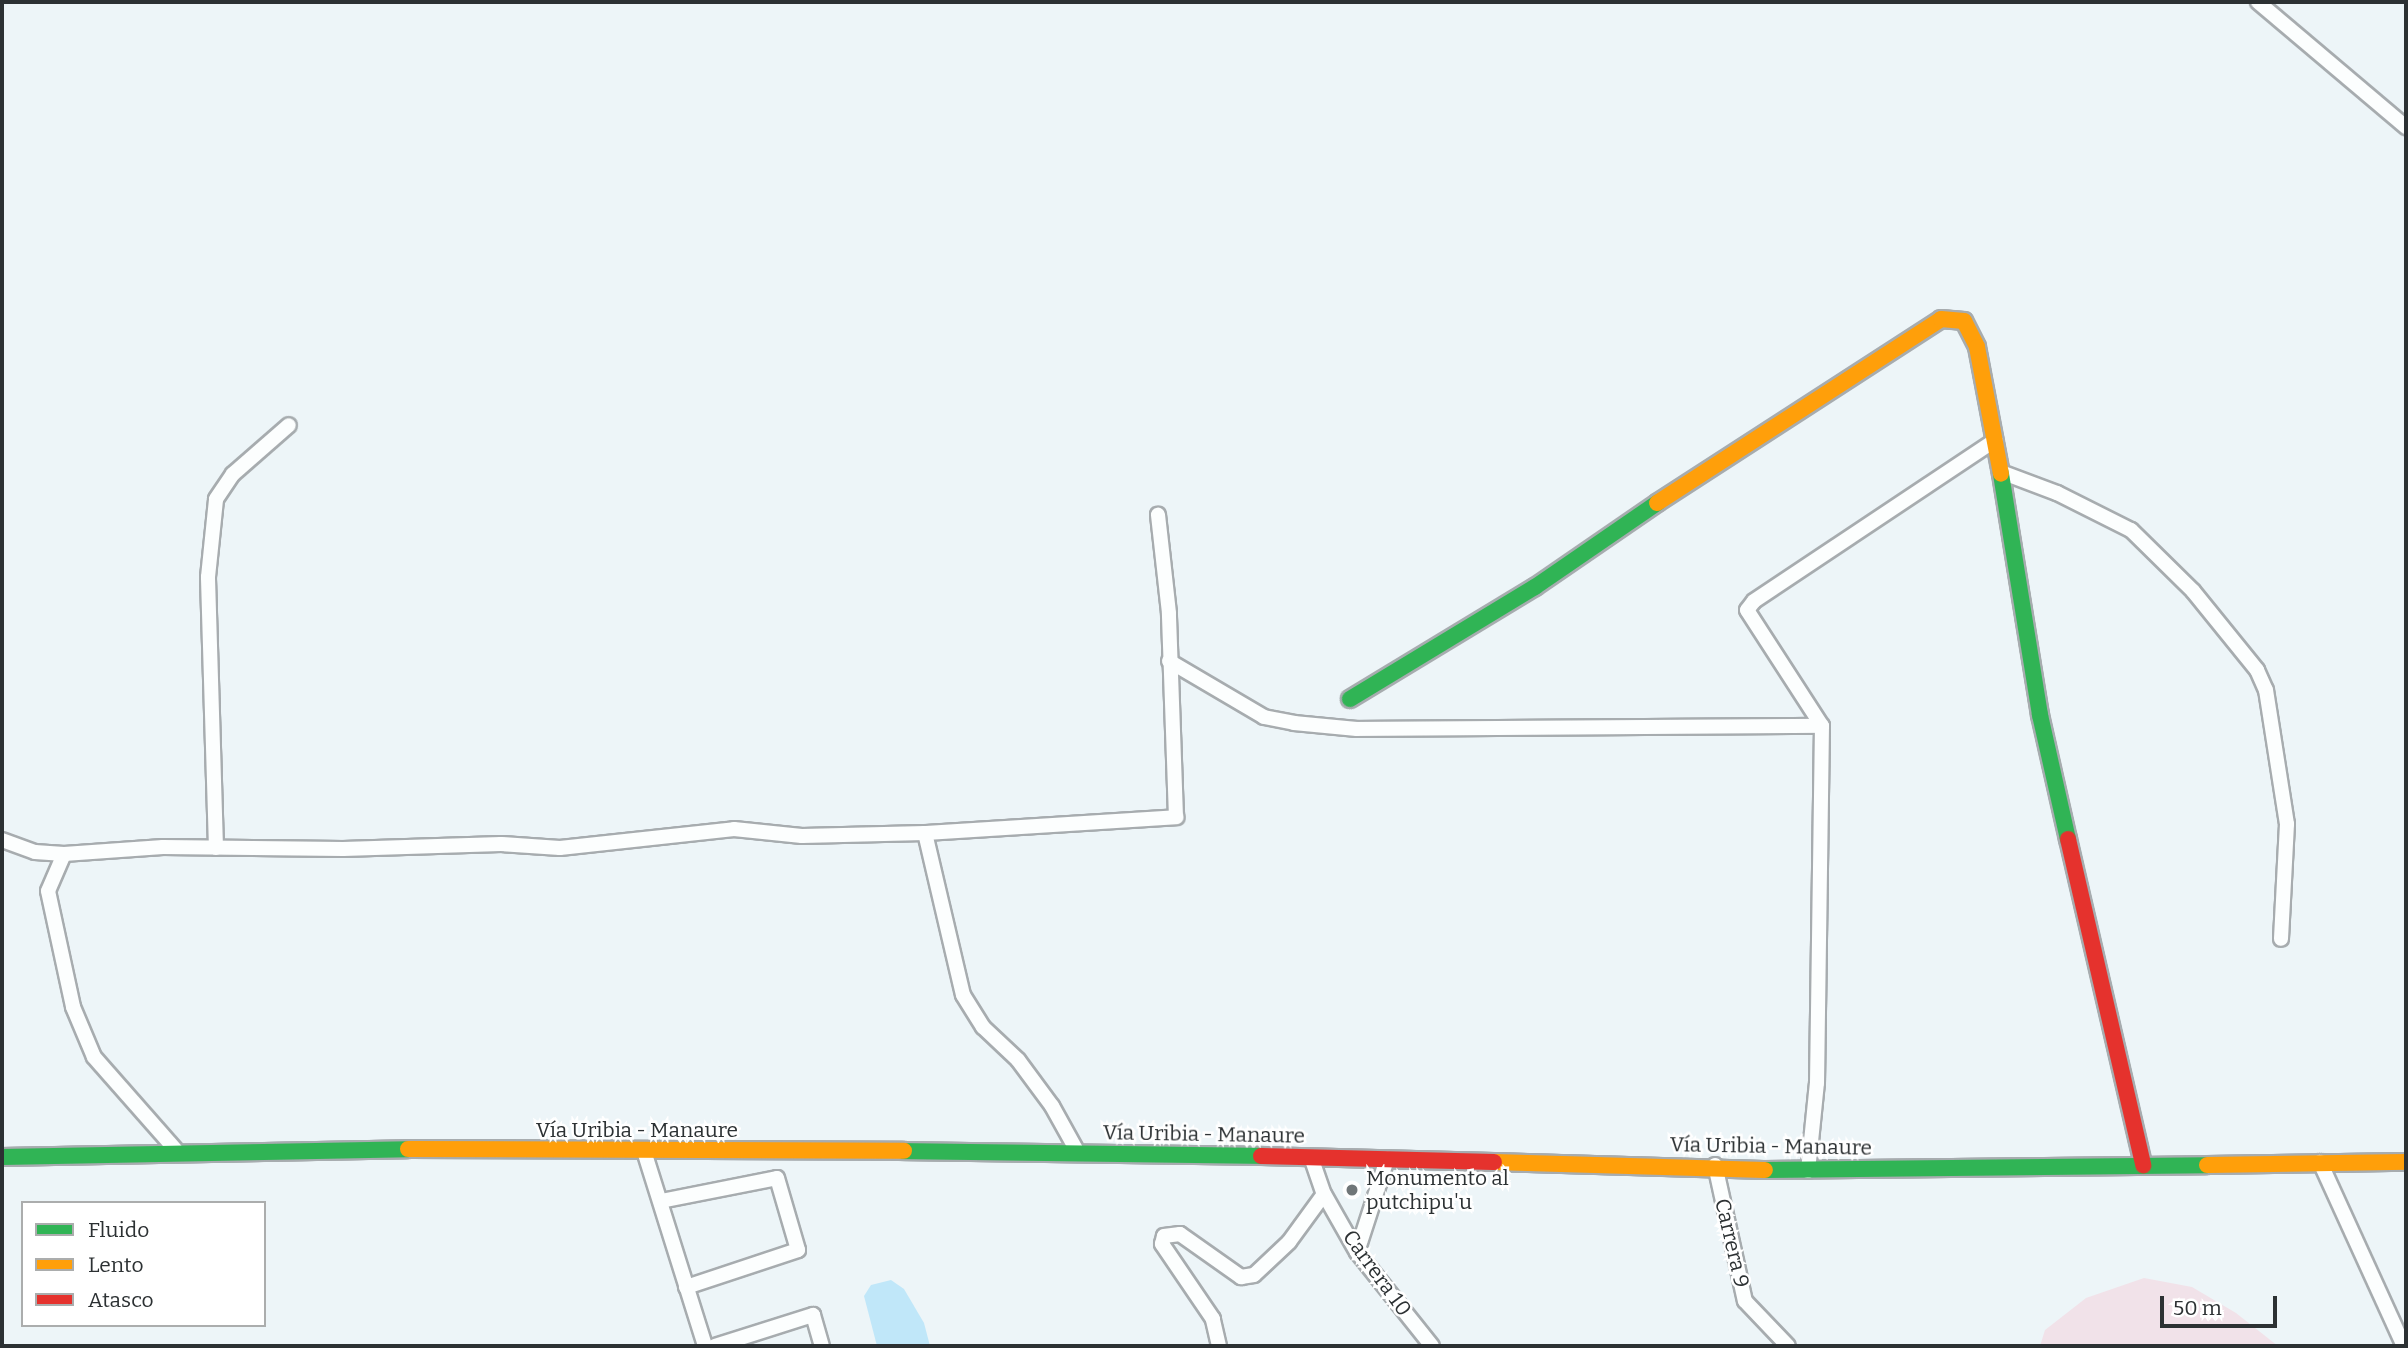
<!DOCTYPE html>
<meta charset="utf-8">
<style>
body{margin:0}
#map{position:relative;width:2408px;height:1348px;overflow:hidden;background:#edf5f8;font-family:Bitter,serif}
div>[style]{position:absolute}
.green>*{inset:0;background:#f1e2e9}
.water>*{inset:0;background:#c0e7f9}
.roads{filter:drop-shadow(2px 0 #a7acaf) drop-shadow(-2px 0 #a7acaf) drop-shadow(0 2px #a7acaf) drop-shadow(0 -2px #a7acaf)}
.street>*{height:14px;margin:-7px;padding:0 7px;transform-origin:7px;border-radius:7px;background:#fcfefe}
.fast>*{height:16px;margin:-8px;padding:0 8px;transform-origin:8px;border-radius:8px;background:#30b455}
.slow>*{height:16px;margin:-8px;padding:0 8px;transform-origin:8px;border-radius:8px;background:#ff9f0a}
.jam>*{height:16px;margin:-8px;padding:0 8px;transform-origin:8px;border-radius:8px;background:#e5322d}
.dots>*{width:19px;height:19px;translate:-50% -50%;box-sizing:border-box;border:4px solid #fff;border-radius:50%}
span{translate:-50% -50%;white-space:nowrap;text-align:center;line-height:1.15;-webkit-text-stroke:5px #fff;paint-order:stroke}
.street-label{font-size:21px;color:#2c3133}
.poi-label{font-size:21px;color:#2c3133}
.left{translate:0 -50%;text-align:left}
.frame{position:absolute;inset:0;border:4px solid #2c3133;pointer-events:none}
.legend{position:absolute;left:21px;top:1201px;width:245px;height:126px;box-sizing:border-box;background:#fff;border:2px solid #abadad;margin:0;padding:9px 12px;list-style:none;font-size:21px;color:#2c3133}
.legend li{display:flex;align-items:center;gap:14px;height:35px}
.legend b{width:35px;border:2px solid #abadad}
.scale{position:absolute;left:2160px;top:1296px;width:117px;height:32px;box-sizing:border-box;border:4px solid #2c3133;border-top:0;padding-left:9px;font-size:21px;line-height:24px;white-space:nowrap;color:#2c3133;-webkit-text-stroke:5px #fff;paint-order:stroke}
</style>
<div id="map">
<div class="green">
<div style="clip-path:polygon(2144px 1278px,2192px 1287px,2236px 1313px,2278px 1346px,2040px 1346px,2045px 1330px,2086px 1298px)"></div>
</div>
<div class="water">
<div style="clip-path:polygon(891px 1280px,904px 1289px,924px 1323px,930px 1346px,877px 1346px,864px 1296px,871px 1285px)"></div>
</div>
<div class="roads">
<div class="street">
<div style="left:2258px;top:2px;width:194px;rotate:40.2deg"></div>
<div style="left:2001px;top:472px;width:60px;rotate:20.6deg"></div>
<div style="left:2057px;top:493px;width:83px;rotate:26.6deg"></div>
<div style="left:2131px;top:530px;width:87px;rotate:44.5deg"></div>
<div style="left:2193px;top:591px;width:102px;rotate:51deg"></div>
<div style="left:2257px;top:670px;width:22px;rotate:66deg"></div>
<div style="left:2266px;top:690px;width:136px;rotate:81.1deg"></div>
<div style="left:2287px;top:824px;width:115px;rotate:93deg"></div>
<div style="left:1169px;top:661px;width:110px;rotate:30.5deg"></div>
<div style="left:1264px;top:717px;width:31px;rotate:11deg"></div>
<div style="left:1294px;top:723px;width:63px;rotate:5.4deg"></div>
<div style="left:1357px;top:729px;width:465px;rotate:-0.4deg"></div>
<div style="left:925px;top:833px;width:252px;rotate:-3.6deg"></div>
<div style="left:1176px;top:817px;width:204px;rotate:-92deg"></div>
<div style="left:1169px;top:613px;width:99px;rotate:-96.4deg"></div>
<div style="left:2px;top:840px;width:35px;rotate:20deg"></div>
<div style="left:35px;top:852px;width:29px;rotate:4deg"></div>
<div style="left:64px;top:854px;width:99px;rotate:-4deg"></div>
<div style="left:163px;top:847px;width:180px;rotate:0.6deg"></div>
<div style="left:343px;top:849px;width:158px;rotate:-1.8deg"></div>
<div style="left:501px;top:844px;width:59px;rotate:3.9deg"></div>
<div style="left:560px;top:848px;width:175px;rotate:-6.2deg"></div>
<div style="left:734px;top:829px;width:68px;rotate:5.9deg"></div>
<div style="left:802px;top:836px;width:123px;rotate:-1.4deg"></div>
<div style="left:925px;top:833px;width:166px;rotate:76.8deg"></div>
<div style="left:963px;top:995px;width:38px;rotate:58deg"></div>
<div style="left:983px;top:1027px;width:48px;rotate:43.3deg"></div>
<div style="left:1018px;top:1060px;width:57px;rotate:53.5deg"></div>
<div style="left:1052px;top:1106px;width:54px;rotate:61deg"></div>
<div style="left:216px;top:848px;width:271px;rotate:-91.7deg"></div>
<div style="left:208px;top:577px;width:78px;rotate:-84.1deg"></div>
<div style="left:216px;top:499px;width:30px;rotate:-56deg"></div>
<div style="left:233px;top:474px;width:74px;rotate:-41.2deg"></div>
<div style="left:64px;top:854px;width:40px;rotate:113.4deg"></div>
<div style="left:48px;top:891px;width:119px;rotate:77.8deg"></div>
<div style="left:73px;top:1007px;width:54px;rotate:67.2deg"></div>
<div style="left:94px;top:1057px;width:124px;rotate:48.6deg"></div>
<div style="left:644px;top:1151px;width:204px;rotate:72.6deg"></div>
<div style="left:1311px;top:1157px;width:39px;rotate:71deg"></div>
<div style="left:1324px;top:1194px;width:67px;rotate:60.4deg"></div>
<div style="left:1357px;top:1252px;width:120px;rotate:51.4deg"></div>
<div style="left:2320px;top:1162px;width:202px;rotate:65.5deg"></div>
<div style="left:1715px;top:1165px;width:139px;rotate:77.6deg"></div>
<div style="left:1745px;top:1301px;width:62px;rotate:46.3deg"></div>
<div style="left:1808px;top:1171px;width:88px;rotate:-84.2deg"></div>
<div style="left:1817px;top:1083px;width:357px;rotate:-89.2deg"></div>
<div style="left:1822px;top:726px;width:138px;rotate:-122.9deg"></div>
<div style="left:1747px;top:610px;width:11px;rotate:-52deg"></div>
<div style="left:1754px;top:601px;width:290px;rotate:-33.7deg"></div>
<div style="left:661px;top:1201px;width:118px;rotate:-11.2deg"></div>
<div style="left:777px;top:1178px;width:75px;rotate:73.7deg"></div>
<div style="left:798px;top:1250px;width:118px;rotate:161.7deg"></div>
<div style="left:1357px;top:1252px;width:98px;rotate:-72.1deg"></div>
<div style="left:715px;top:1346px;width:103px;rotate:-17.6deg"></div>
<div style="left:813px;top:1315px;width:32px;rotate:74deg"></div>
<div style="left:1219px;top:1346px;width:28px;rotate:-103deg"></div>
<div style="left:1213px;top:1319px;width:91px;rotate:-124.2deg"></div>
<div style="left:1162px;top:1244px;width:8px;rotate:-76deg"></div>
<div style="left:1164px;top:1236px;width:16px;rotate:-7deg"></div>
<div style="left:1180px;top:1234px;width:75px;rotate:35.2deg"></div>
<div style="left:1241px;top:1277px;width:13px;rotate:-9deg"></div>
<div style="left:1254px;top:1275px;width:48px;rotate:-43.3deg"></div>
<div style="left:1289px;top:1242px;width:59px;rotate:-53.9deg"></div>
</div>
<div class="fast">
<div style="left:2001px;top:474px;width:244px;rotate:80.8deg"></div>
<div style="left:2040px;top:715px;width:127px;rotate:77.3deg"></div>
<div style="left:1350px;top:699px;width:216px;rotate:-31.2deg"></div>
<div style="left:1535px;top:587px;width:148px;rotate:-34.5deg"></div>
<div style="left:904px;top:1151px;width:357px;rotate:0.8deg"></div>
<div style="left:2px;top:1157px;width:406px;rotate:-1.1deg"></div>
<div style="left:1765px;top:1170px;width:442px;rotate:-0.6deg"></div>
</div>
<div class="slow">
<div style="left:1657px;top:503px;width:338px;rotate:-32.9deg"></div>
<div style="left:1941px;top:319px;width:23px;rotate:5deg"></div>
<div style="left:1964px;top:321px;width:29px;rotate:63deg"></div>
<div style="left:1977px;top:347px;width:129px;rotate:79.3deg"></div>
<div style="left:408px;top:1149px;width:496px;rotate:0.2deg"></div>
<div style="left:1494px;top:1162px;width:271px;rotate:1.7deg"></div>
<div style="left:2207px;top:1165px;width:199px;rotate:-0.9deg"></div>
</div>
<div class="jam">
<div style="left:2068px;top:839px;width:335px;rotate:77deg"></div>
<div style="left:1261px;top:1156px;width:233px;rotate:1.5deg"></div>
</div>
</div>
<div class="dots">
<div style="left:1352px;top:1190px;background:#707678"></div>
</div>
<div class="street-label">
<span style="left:637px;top:1130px">Vía Uribia - Manaure</span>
<span style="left:1204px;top:1134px;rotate:1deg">Vía Uribia - Manaure</span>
<span style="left:1771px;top:1146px;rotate:1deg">Vía Uribia - Manaure</span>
<span style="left:1732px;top:1243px;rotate:77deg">Carrera 9</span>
<span style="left:1377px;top:1273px;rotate:54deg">Carrera 10</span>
</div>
<div class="poi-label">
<span class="left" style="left:1366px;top:1190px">Monumento al<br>putchipu'u</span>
</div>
<div class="frame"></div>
<ul class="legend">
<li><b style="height:9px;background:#30b455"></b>Fluido</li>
<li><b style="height:9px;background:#ff9f0a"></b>Lento</li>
<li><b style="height:9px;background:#e5322d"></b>Atasco</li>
</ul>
<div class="scale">50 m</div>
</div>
